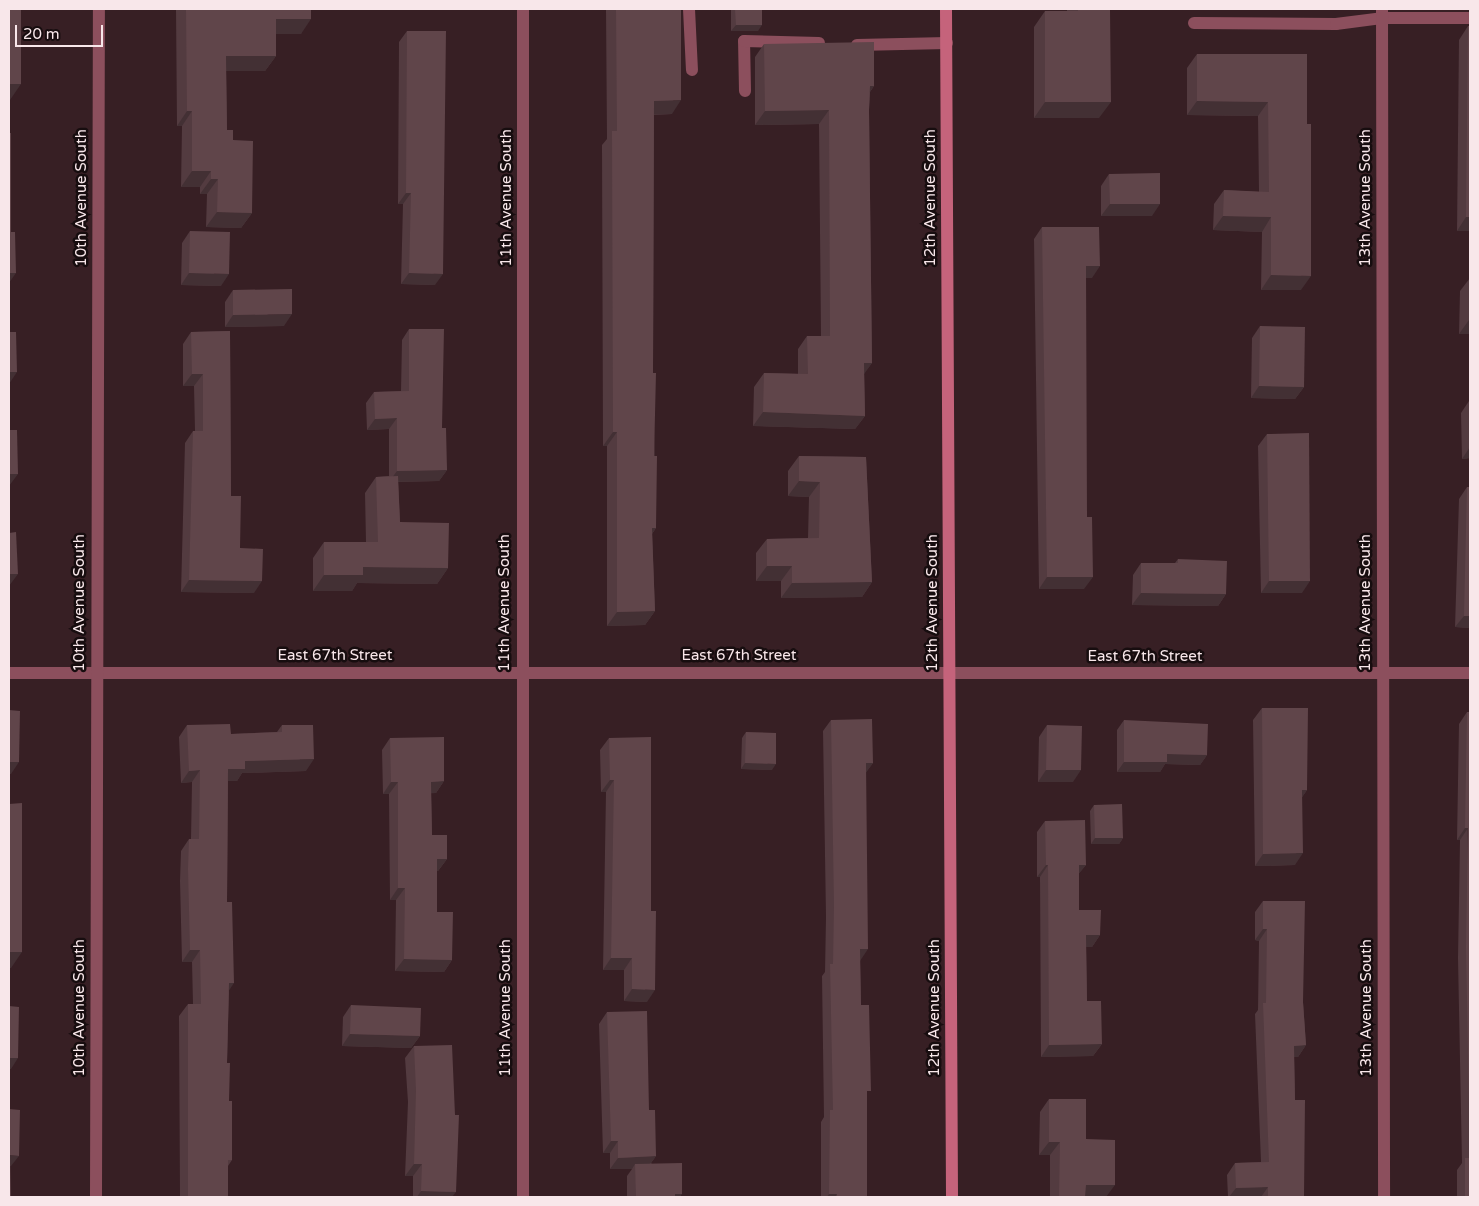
<!DOCTYPE html>
<style>
body{margin:0}
#map{position:relative;width:1479px;height:1206px;overflow:hidden;background:#371f24;font-family:"Varela Round",sans-serif}
div>[style]{position:absolute}
.lane>*{height:12px;margin:-6px;padding:0 6px;transform-origin:6px;border-radius:6px;background:#8c4f5d}
.street>*{height:12px;margin:-6px;padding:0 6px;transform-origin:6px;border-radius:6px;background:#8c4f5d}
.secondary>*{height:12px;margin:-6px;padding:0 6px;transform-origin:6px;border-radius:6px;background:#c5637b}
.wall>*{inset:0;background:#533b40}
.shaded-wall>*{inset:0;background:#433034}
.building>*{inset:0;background:#60454a}
span{translate:-50% -50%;white-space:nowrap;text-align:center;line-height:1.15;-webkit-text-stroke:5px #170d0f;paint-order:stroke}
.street-label{font-size:15px;color:#f8e7ea}
.frame{position:absolute;inset:0;border:10px solid #f8e7ea;pointer-events:none}
.scale{position:absolute;left:15px;top:25px;width:88px;height:22px;box-sizing:border-box;border:2px solid #f8e7ea;border-top:0;padding-left:6px;font-size:15px;line-height:18px;white-space:nowrap;color:#f8e7ea;-webkit-text-stroke:4px #170d0f;paint-order:stroke}
</style>
<div id="map">
<div class="lane">
<div style="left:689px;top:9px;width:61px;rotate:87.2deg"></div>
<div style="left:1194px;top:23px;width:142px;rotate:0.4deg"></div>
<div style="left:1336px;top:24px;width:46px;rotate:-7.4deg"></div>
<div style="left:1382px;top:18px;width:88px"></div>
<div style="left:857px;top:45px;width:90px;rotate:-1.3deg"></div>
<div style="left:745px;top:91px;width:50px;rotate:-91.1deg"></div>
<div style="left:744px;top:41px;width:75px;rotate:1.5deg"></div>
</div>
<div class="street">
<div style="left:523px;top:9px;width:1188px;rotate:90deg"></div>
<div style="left:1382px;top:9px;width:1188px;rotate:89.9deg"></div>
<div style="left:9px;top:673px;width:1461px"></div>
<div style="left:96px;top:1197px;width:1188px;rotate:-89.86deg"></div>
</div>
<div class="secondary">
<div style="left:946px;top:9px;width:1188px;rotate:89.71deg"></div>
</div>
<div class="wall">
<div style="clip-path:polygon(176px 9px,311px 9px,301px 34px,276px 34px,276px 56px,265px 71px,226px 71px,227px 130px,233px 140px,252px 213px,241px 228px,206px 227px,207px 194px,200px 194px,200px 187px,181px 187px,182px 126px,177px 126px)"></div>
<div style="clip-path:polygon(606px 9px,681px 9px,672px 114px,654px 115px,653px 373px,656px 528px,652px 534px,655px 611px,645px 625px,607px 626px,607px 446px,603px 446px,602px 145px,607px 139px)"></div>
<div style="clip-path:polygon(731px 9px,762px 9px,758px 31px,731px 31px)"></div>
<div style="clip-path:polygon(1067px 9px,1110px 9px,1099px 118px,1034px 118px,1034px 27px,1045px 11px,1067px 11px)"></div>
<div style="clip-path:polygon(1468px 26px,1470px 231px,1457px 231px,1459px 40px)"></div>
<div style="clip-path:polygon(407px 31px,435px 285px,401px 284px,403px 204px,398px 204px,399px 42px)"></div>
<div style="clip-path:polygon(764px 44px,874px 86px,870px 92px,869px 110px,872px 363px,864px 373px,865px 416px,855px 429px,753px 426px,754px 387px,764px 373px,798px 374px,798px 349px,807px 336px,821px 336px,819px 124px,755px 125px,755px 57px)"></div>
<div style="clip-path:polygon(1197px 54px,1307px 54px,1301px 290px,1261px 290px,1262px 232px,1213px 230px,1214px 204px,1224px 190px,1259px 192px,1258px 116px,1187px 115px,1187px 68px)"></div>
<div style="clip-path:polygon(1109px 174px,1152px 216px,1101px 216px,1101px 186px)"></div>
<div style="clip-path:polygon(1042px 227px,1092px 278px,1086px 278px,1084px 589px,1039px 589px,1034px 239px)"></div>
<div style="clip-path:polygon(190px 231px,221px 286px,181px 285px,182px 243px)"></div>
<div style="clip-path:polygon(1470px 278px,1470px 334px,1459px 334px,1460px 291px)"></div>
<div style="clip-path:polygon(233px 290px,284px 326px,225px 327px,225px 302px)"></div>
<div style="clip-path:polygon(1260px 326px,1304px 387px,1295px 399px,1251px 398px,1252px 338px)"></div>
<div style="clip-path:polygon(409px 329px,442px 428px,447px 470px,439px 481px,398px 482px,400px 522px,448px 568px,437px 584px,357px 583px,352px 591px,313px 591px,313px 558px,324px 542px,366px 542px,365px 493px,376px 477px,389px 476px,389px 429px,367px 430px,366px 403px,374px 392px,401px 391px,402px 340px)"></div>
<div style="clip-path:polygon(230px 331px,231px 496px,240px 548px,254px 593px,181px 592px,185px 443px,193px 431px,195px 431px,194px 386px,183px 386px,183px 344px,191px 332px)"></div>
<div style="clip-path:polygon(1469px 401px,1470px 458px,1462px 459px,1461px 413px)"></div>
<div style="clip-path:polygon(1267px 434px,1302px 593px,1261px 593px,1258px 446px)"></div>
<div style="clip-path:polygon(799px 456px,866px 457px,872px 582px,862px 597px,781px 598px,781px 581px,756px 581px,756px 553px,767px 539px,808px 538px,809px 497px,788px 496px,788px 471px)"></div>
<div style="clip-path:polygon(1467px 487px,1470px 628px,1455px 627px,1459px 499px)"></div>
<div style="clip-path:polygon(1178px 559px,1226px 594px,1218px 606px,1132px 605px,1133px 575px,1141px 563px,1175px 563px)"></div>
<div style="clip-path:polygon(1262px 708px,1307px 790px,1302px 797px,1295px 865px,1255px 866px,1253px 720px)"></div>
<div style="clip-path:polygon(1467px 712px,1470px 1197px,1457px 1197px,1457px 1170px,1462px 1163px,1458px 958px,1460px 840px,1457px 840px,1459px 724px)"></div>
<div style="clip-path:polygon(831px 720px,873px 763px,866px 772px,860px 961px,861px 1005px,867px 1095px,867px 1197px,821px 1197px,821px 1122px,824px 1117px,822px 976px,825px 972px,826px 917px,823px 731px)"></div>
<div style="clip-path:polygon(1124px 720px,1207px 755px,1200px 765px,1165px 764px,1160px 772px,1117px 772px,1117px 730px)"></div>
<div style="clip-path:polygon(187px 725px,231px 734px,277px 732px,282px 725px,306px 771px,242px 773px,237px 781px,228px 781px,227px 902px,229px 990px,227px 1063px,232px 1160px,228px 1166px,228px 1197px,180px 1197px,179px 1016px,188px 1004px,193px 1004px,192px 962px,182px 962px,180px 881px,181px 851px,189px 839px,191px 839px,192px 782px,181px 783px,179px 737px)"></div>
<div style="clip-path:polygon(1047px 725px,1073px 782px,1038px 782px,1039px 737px)"></div>
<div style="clip-path:polygon(746px 732px,772px 770px,741px 769px,742px 738px)"></div>
<div style="clip-path:polygon(390px 738px,444px 781px,436px 793px,431px 793px,432px 835px,447px 859px,438px 871px,437px 871px,437px 912px,452px 960px,444px 972px,395px 971px,396px 900px,390px 900px,389px 794px,383px 794px,382px 750px)"></div>
<div style="clip-path:polygon(609px 738px,647px 1002px,624px 1001px,624px 970px,603px 970px,606px 792px,601px 792px,600px 750px)"></div>
<div style="clip-path:polygon(1094px 805px,1123px 838px,1119px 844px,1091px 844px,1090px 811px)"></div>
<div style="clip-path:polygon(1045px 821px,1086px 865px,1079px 873px,1079px 910px,1100px 935px,1092px 947px,1086px 947px,1087px 1001px,1102px 1044px,1093px 1056px,1041px 1057px,1040px 877px,1037px 877px,1037px 832px)"></div>
<div style="clip-path:polygon(1263px 901px,1303px 1002px,1306px 1045px,1298px 1057px,1294px 1057px,1295px 1100px,1304px 1197px,1228px 1197px,1227px 1175px,1235px 1163px,1261px 1162px,1255px 1014px,1258px 1010px,1259px 941px,1255px 940px,1255px 912px)"></div>
<div style="clip-path:polygon(351px 1005px,420px 1036px,411px 1048px,342px 1046px,343px 1017px)"></div>
<div style="clip-path:polygon(607px 1012px,649px 1110px,656px 1156px,651px 1163px,680px 1197px,627px 1197px,627px 1176px,632px 1169px,610px 1169px,610px 1153px,603px 1153px,599px 1024px)"></div>
<div style="clip-path:polygon(414px 1046px,452px 1197px,413px 1197px,413px 1176px,405px 1176px,408px 1102px,405px 1058px)"></div>
<div style="clip-path:polygon(1049px 1099px,1086px 1139px,1106px 1197px,1050px 1197px,1050px 1155px,1039px 1155px,1040px 1112px)"></div>
</div>
<div class="shaded-wall">
<div style="clip-path:polygon(276px 19px,311px 19px,301px 34px,266px 34px)"></div>
<div style="clip-path:polygon(736px 25px,762px 25px,758px 31px,731px 31px)"></div>
<div style="clip-path:polygon(226px 56px,276px 56px,265px 71px,215px 71px)"></div>
<div style="clip-path:polygon(9px 84px,21px 84px,10px 100px,9px 99px)"></div>
<div style="clip-path:polygon(870px 86px,874px 86px,864px 100px)"></div>
<div style="clip-path:polygon(681px 100px,672px 114px,644px 115px,654px 101px)"></div>
<div style="clip-path:polygon(1197px 101px,1268px 102px,1258px 116px,1187px 115px)"></div>
<div style="clip-path:polygon(1045px 102px,1111px 102px,1099px 118px,1034px 118px)"></div>
<div style="clip-path:polygon(829px 110px,819px 124px,755px 125px,765px 111px)"></div>
<div style="clip-path:polygon(187px 111px,192px 111px,182px 126px,177px 126px)"></div>
<div style="clip-path:polygon(192px 171px,211px 171px,200px 187px,181px 187px)"></div>
<div style="clip-path:polygon(211px 179px,218px 179px,207px 194px,200px 194px)"></div>
<div style="clip-path:polygon(406px 193px,411px 193px,403px 204px,398px 204px)"></div>
<div style="clip-path:polygon(1110px 204px,1160px 204px,1152px 216px,1101px 216px)"></div>
<div style="clip-path:polygon(217px 212px,252px 213px,241px 228px,206px 227px)"></div>
<div style="clip-path:polygon(1223px 216px,1271px 217px,1262px 232px,1213px 230px)"></div>
<div style="clip-path:polygon(1466px 217px,1470px 217px,1470px 231px,1457px 231px)"></div>
<div style="clip-path:polygon(1086px 266px,1100px 266px,1092px 278px,1078px 278px)"></div>
<div style="clip-path:polygon(9px 273px,16px 273px,9px 283px)"></div>
<div style="clip-path:polygon(189px 273px,229px 274px,221px 286px,181px 285px)"></div>
<div style="clip-path:polygon(409px 273px,443px 274px,435px 285px,401px 284px)"></div>
<div style="clip-path:polygon(1271px 275px,1311px 276px,1301px 290px,1261px 290px)"></div>
<div style="clip-path:polygon(292px 314px,284px 326px,225px 327px,233px 315px)"></div>
<div style="clip-path:polygon(1469px 320px,1470px 320px,1470px 334px,1459px 334px)"></div>
<div style="clip-path:polygon(864px 363px,872px 363px,862px 377px)"></div>
<div style="clip-path:polygon(9px 372px,17px 372px,9px 384px)"></div>
<div style="clip-path:polygon(192px 374px,203px 374px,194px 386px,183px 386px)"></div>
<div style="clip-path:polygon(1259px 386px,1304px 387px,1295px 399px,1251px 398px)"></div>
<div style="clip-path:polygon(763px 412px,865px 416px,855px 429px,753px 426px)"></div>
<div style="clip-path:polygon(397px 418px,389px 429px,367px 430px,375px 419px)"></div>
<div style="clip-path:polygon(613px 432px,617px 432px,607px 446px,603px 446px)"></div>
<div style="clip-path:polygon(1470px 447px,1470px 458px,1462px 459px)"></div>
<div style="clip-path:polygon(447px 470px,439px 481px,389px 482px,397px 471px)"></div>
<div style="clip-path:polygon(9px 474px,18px 474px,9px 486px)"></div>
<div style="clip-path:polygon(799px 481px,820px 482px,809px 497px,788px 496px)"></div>
<div style="clip-path:polygon(652px 528px,656px 528px,646px 542px)"></div>
<div style="clip-path:polygon(767px 566px,792px 566px,781px 581px,756px 581px)"></div>
<div style="clip-path:polygon(363px 567px,448px 568px,437px 584px,357px 583px,352px 591px,313px 591px,324px 575px)"></div>
<div style="clip-path:polygon(9px 574px,18px 574px,9px 586px)"></div>
<div style="clip-path:polygon(1047px 577px,1093px 577px,1084px 589px,1039px 589px)"></div>
<div style="clip-path:polygon(189px 580px,262px 581px,254px 593px,181px 592px)"></div>
<div style="clip-path:polygon(1269px 581px,1310px 581px,1302px 593px,1261px 593px)"></div>
<div style="clip-path:polygon(872px 582px,862px 597px,781px 598px,792px 583px)"></div>
<div style="clip-path:polygon(1141px 593px,1226px 594px,1218px 606px,1132px 605px)"></div>
<div style="clip-path:polygon(655px 611px,645px 625px,607px 626px,617px 612px)"></div>
<div style="clip-path:polygon(1464px 616px,1470px 616px,1470px 628px,1455px 627px)"></div>
<div style="clip-path:polygon(1167px 754px,1207px 755px,1200px 765px,1165px 764px,1160px 772px,1117px 772px,1124px 762px)"></div>
<div style="clip-path:polygon(314px 759px,306px 771px,242px 773px,237px 781px,220px 781px,228px 769px,245px 761px)"></div>
<div style="clip-path:polygon(9px 762px,19px 762px,11px 774px,9px 774px)"></div>
<div style="clip-path:polygon(745px 763px,776px 764px,772px 770px,741px 769px)"></div>
<div style="clip-path:polygon(866px 763px,873px 763px,865px 774px)"></div>
<div style="clip-path:polygon(200px 770px,192px 782px,181px 783px,189px 771px)"></div>
<div style="clip-path:polygon(1046px 770px,1081px 770px,1073px 782px,1038px 782px)"></div>
<div style="clip-path:polygon(610px 780px,614px 780px,606px 792px,601px 792px)"></div>
<div style="clip-path:polygon(444px 781px,436px 793px,423px 794px,431px 782px)"></div>
<div style="clip-path:polygon(391px 782px,398px 782px,389px 794px,383px 794px)"></div>
<div style="clip-path:polygon(1302px 790px,1307px 790px,1299px 802px)"></div>
<div style="clip-path:polygon(1465px 828px,1468px 828px,1460px 840px,1457px 840px)"></div>
<div style="clip-path:polygon(1095px 838px,1123px 838px,1119px 844px,1091px 844px)"></div>
<div style="clip-path:polygon(1303px 853px,1295px 865px,1255px 866px,1263px 854px)"></div>
<div style="clip-path:polygon(437px 859px,447px 859px,438px 871px,429px 871px)"></div>
<div style="clip-path:polygon(1046px 865px,1048px 865px,1040px 877px,1037px 877px)"></div>
<div style="clip-path:polygon(1079px 865px,1086px 865px,1077px 876px)"></div>
<div style="clip-path:polygon(398px 888px,405px 888px,396px 900px,390px 900px)"></div>
<div style="clip-path:polygon(1263px 929px,1267px 929px,1259px 941px,1255px 940px)"></div>
<div style="clip-path:polygon(1086px 935px,1100px 935px,1092px 947px,1077px 947px)"></div>
<div style="clip-path:polygon(860px 949px,868px 949px,860px 961px)"></div>
<div style="clip-path:polygon(190px 950px,200px 950px,192px 962px,182px 962px)"></div>
<div style="clip-path:polygon(9px 952px,22px 952px,11px 968px,9px 968px)"></div>
<div style="clip-path:polygon(611px 958px,632px 958px,624px 970px,603px 970px)"></div>
<div style="clip-path:polygon(404px 959px,452px 960px,444px 972px,395px 971px)"></div>
<div style="clip-path:polygon(229px 983px,234px 983px,226px 995px)"></div>
<div style="clip-path:polygon(632px 989px,655px 990px,647px 1002px,624px 1001px)"></div>
<div style="clip-path:polygon(350px 1034px,420px 1036px,411px 1048px,342px 1046px)"></div>
<div style="clip-path:polygon(1102px 1044px,1093px 1056px,1041px 1057px,1049px 1045px)"></div>
<div style="clip-path:polygon(1306px 1045px,1298px 1057px,1286px 1057px,1294px 1046px)"></div>
<div style="clip-path:polygon(9px 1058px,18px 1058px,11px 1069px,9px 1069px)"></div>
<div style="clip-path:polygon(611px 1141px,618px 1141px,610px 1153px,603px 1153px)"></div>
<div style="clip-path:polygon(1049px 1142px,1060px 1142px,1050px 1155px,1039px 1155px)"></div>
<div style="clip-path:polygon(10px 1155px,19px 1156px,11px 1166px,9px 1166px)"></div>
<div style="clip-path:polygon(656px 1156px,647px 1168px,635px 1164px,632px 1169px,610px 1169px,618px 1158px)"></div>
<div style="clip-path:polygon(414px 1164px,422px 1164px,413px 1176px,405px 1176px)"></div>
<div style="clip-path:polygon(1086px 1185px,1115px 1185px,1106px 1197px,1077px 1197px)"></div>
<div style="clip-path:polygon(1268px 1187px,1261px 1197px,1229px 1197px,1236px 1188px)"></div>
<div style="clip-path:polygon(421px 1191px,456px 1192px,452px 1197px,417px 1197px)"></div>
<div style="clip-path:polygon(675px 1194px,682px 1194px,680px 1197px,672px 1197px)"></div>
<div style="clip-path:polygon(829px 1194px,837px 1194px,835px 1197px,827px 1197px)"></div>
</div>
<div class="building">
<div style="clip-path:polygon(9px 9px,21px 9px,21px 84px,9px 84px)"></div>
<div style="clip-path:polygon(186px 9px,311px 9px,311px 19px,276px 19px,276px 56px,226px 56px,227px 130px,233px 130px,233px 140px,253px 141px,252px 213px,217px 212px,218px 179px,211px 179px,211px 171px,192px 171px,192px 111px,187px 111px)"></div>
<div style="clip-path:polygon(616px 9px,681px 9px,681px 100px,654px 101px,653px 373px,656px 373px,654px 456px,657px 456px,656px 528px,652px 528px,655px 611px,617px 612px,617px 432px,613px 432px,612px 131px,617px 131px)"></div>
<div style="clip-path:polygon(735px 9px,762px 9px,762px 25px,736px 25px)"></div>
<div style="clip-path:polygon(1078px 9px,1110px 9px,1111px 102px,1045px 102px,1045px 11px,1078px 11px)"></div>
<div style="clip-path:polygon(1468px 26px,1470px 26px,1470px 217px,1466px 217px)"></div>
<div style="clip-path:polygon(407px 31px,446px 31px,443px 274px,409px 273px,411px 193px,406px 193px)"></div>
<div style="clip-path:polygon(874px 42px,874px 86px,870px 86px,869px 110px,872px 363px,864px 363px,865px 416px,763px 412px,764px 373px,808px 374px,807px 336px,830px 336px,829px 110px,765px 111px,764px 44px)"></div>
<div style="clip-path:polygon(1197px 54px,1307px 54px,1307px 124px,1311px 124px,1311px 276px,1271px 275px,1271px 217px,1223px 216px,1224px 190px,1269px 192px,1268px 102px,1197px 101px)"></div>
<div style="clip-path:polygon(9px 133px,11px 133px,11px 232px,15px 232px,16px 273px,9px 273px)"></div>
<div style="clip-path:polygon(1160px 173px,1160px 204px,1110px 204px,1109px 174px)"></div>
<div style="clip-path:polygon(1042px 227px,1099px 227px,1100px 266px,1086px 266px,1087px 517px,1092px 517px,1093px 577px,1047px 577px)"></div>
<div style="clip-path:polygon(190px 231px,230px 232px,229px 274px,189px 273px)"></div>
<div style="clip-path:polygon(1470px 278px,1470px 320px,1469px 320px)"></div>
<div style="clip-path:polygon(292px 289px,292px 314px,233px 315px,233px 290px)"></div>
<div style="clip-path:polygon(1260px 326px,1305px 327px,1304px 387px,1259px 386px)"></div>
<div style="clip-path:polygon(409px 329px,444px 329px,442px 428px,446px 428px,447px 470px,397px 471px,397px 418px,375px 419px,374px 392px,409px 391px)"></div>
<div style="clip-path:polygon(230px 331px,231px 496px,241px 496px,240px 548px,263px 549px,262px 581px,189px 580px,193px 431px,203px 431px,203px 374px,192px 374px,191px 332px)"></div>
<div style="clip-path:polygon(9px 332px,16px 332px,17px 372px,9px 372px)"></div>
<div style="clip-path:polygon(1469px 401px,1470px 401px,1470px 447px)"></div>
<div style="clip-path:polygon(9px 430px,17px 430px,18px 474px,9px 474px)"></div>
<div style="clip-path:polygon(1309px 433px,1310px 581px,1269px 581px,1267px 434px)"></div>
<div style="clip-path:polygon(799px 456px,866px 457px,872px 582px,792px 583px,792px 566px,767px 566px,767px 539px,819px 538px,820px 482px,799px 481px)"></div>
<div style="clip-path:polygon(398px 476px,400px 522px,449px 523px,448px 568px,363px 567px,363px 575px,324px 575px,324px 542px,378px 542px,376px 477px)"></div>
<div style="clip-path:polygon(1467px 487px,1470px 487px,1470px 616px,1464px 616px)"></div>
<div style="clip-path:polygon(16px 532px,18px 574px,9px 574px,9px 533px)"></div>
<div style="clip-path:polygon(1178px 559px,1227px 561px,1226px 594px,1141px 593px,1141px 563px,1178px 563px)"></div>
<div style="clip-path:polygon(1262px 708px,1308px 708px,1307px 790px,1302px 790px,1303px 853px,1263px 854px)"></div>
<div style="clip-path:polygon(9px 710px,20px 711px,19px 762px,9px 762px)"></div>
<div style="clip-path:polygon(1467px 712px,1470px 712px,1470px 1197px,1465px 1197px,1465px 1158px,1470px 1158px,1466px 947px,1468px 828px,1465px 828px)"></div>
<div style="clip-path:polygon(872px 719px,873px 763px,866px 763px,868px 949px,860px 949px,861px 1005px,869px 1005px,871px 1091px,867px 1091px,867px 1197px,837px 1197px,837px 1194px,829px 1194px,830px 1110px,833px 1110px,830px 964px,833px 964px,834px 905px,831px 720px)"></div>
<div style="clip-path:polygon(1124px 720px,1208px 724px,1207px 755px,1167px 754px,1167px 762px,1124px 762px)"></div>
<div style="clip-path:polygon(230px 724px,231px 734px,282px 732px,282px 725px,313px 725px,314px 759px,245px 761px,245px 769px,228px 769px,227px 902px,232px 902px,234px 983px,229px 983px,227px 1063px,230px 1063px,229px 1101px,232px 1101px,232px 1160px,228px 1160px,228px 1197px,188px 1197px,188px 1004px,201px 1004px,200px 950px,190px 950px,188px 869px,189px 839px,199px 839px,200px 770px,189px 771px,187px 725px)"></div>
<div style="clip-path:polygon(1047px 725px,1082px 726px,1081px 770px,1046px 770px)"></div>
<div style="clip-path:polygon(746px 732px,776px 733px,776px 764px,745px 763px)"></div>
<div style="clip-path:polygon(444px 737px,444px 781px,431px 782px,432px 835px,447px 835px,447px 859px,437px 859px,437px 912px,453px 912px,452px 960px,404px 959px,405px 888px,398px 888px,398px 782px,391px 782px,390px 738px)"></div>
<div style="clip-path:polygon(651px 737px,651px 911px,656px 911px,655px 990px,632px 989px,632px 958px,611px 958px,614px 780px,610px 780px,609px 738px)"></div>
<div style="clip-path:polygon(22px 803px,22px 952px,9px 952px,9px 804px)"></div>
<div style="clip-path:polygon(1122px 804px,1123px 838px,1095px 838px,1094px 805px)"></div>
<div style="clip-path:polygon(1085px 820px,1086px 865px,1079px 865px,1079px 910px,1101px 910px,1100px 935px,1086px 935px,1087px 1001px,1101px 1001px,1102px 1044px,1049px 1045px,1048px 865px,1046px 865px,1045px 821px)"></div>
<div style="clip-path:polygon(1263px 901px,1305px 901px,1303px 1002px,1306px 1045px,1294px 1046px,1295px 1100px,1305px 1100px,1304px 1197px,1268px 1197px,1268px 1187px,1236px 1188px,1235px 1163px,1269px 1162px,1263px 1003px,1266px 1003px,1267px 929px,1263px 929px)"></div>
<div style="clip-path:polygon(351px 1005px,421px 1008px,420px 1036px,350px 1034px)"></div>
<div style="clip-path:polygon(9px 1006px,19px 1007px,18px 1058px,9px 1058px)"></div>
<div style="clip-path:polygon(647px 1011px,649px 1110px,655px 1110px,656px 1156px,618px 1158px,618px 1141px,611px 1141px,607px 1012px)"></div>
<div style="clip-path:polygon(452px 1045px,455px 1115px,459px 1115px,456px 1192px,421px 1191px,422px 1164px,414px 1164px,416px 1090px,414px 1046px)"></div>
<div style="clip-path:polygon(1049px 1099px,1086px 1099px,1086px 1139px,1115px 1140px,1115px 1185px,1086px 1185px,1085px 1197px,1059px 1197px,1060px 1142px,1049px 1142px)"></div>
<div style="clip-path:polygon(9px 1109px,20px 1110px,19px 1156px,10px 1155px,11px 1197px,9px 1197px)"></div>
<div style="clip-path:polygon(682px 1163px,682px 1194px,675px 1194px,675px 1197px,636px 1197px,635px 1164px)"></div>
</div>
<div class="street-label">
<span style="left:82px;top:198px;rotate:-90deg">10th Avenue South</span>
<span style="left:507px;top:198px;rotate:-90deg">11th Avenue South</span>
<span style="left:931px;top:198px;rotate:-90deg">12th Avenue South</span>
<span style="left:1366px;top:198px;rotate:-90deg">13th Avenue South</span>
<span style="left:80px;top:603px;rotate:-90deg">10th Avenue South</span>
<span style="left:505px;top:603px;rotate:-90deg">11th Avenue South</span>
<span style="left:933px;top:603px;rotate:-90deg">12th Avenue South</span>
<span style="left:1366px;top:603px;rotate:-90deg">13th Avenue South</span>
<span style="left:335px;top:656px">East 67th Street</span>
<span style="left:739px;top:656px">East 67th Street</span>
<span style="left:1145px;top:657px">East 67th Street</span>
<span style="left:80px;top:1008px;rotate:-90deg">10th Avenue South</span>
<span style="left:506px;top:1008px;rotate:-90deg">11th Avenue South</span>
<span style="left:935px;top:1008px;rotate:-90deg">12th Avenue South</span>
<span style="left:1367px;top:1008px;rotate:-90deg">13th Avenue South</span>
</div>
<div class="frame"></div>
<div class="scale">20 m</div>
</div>
